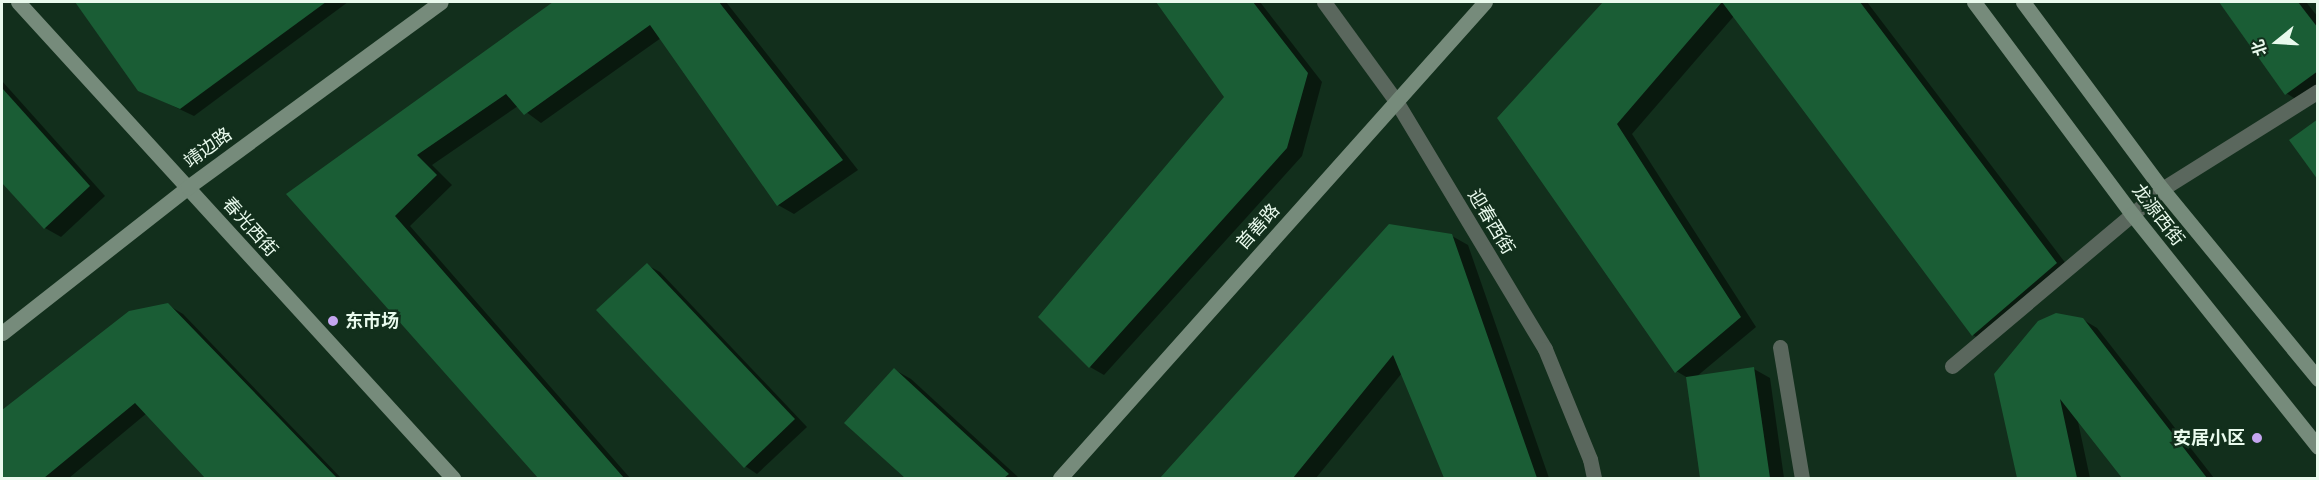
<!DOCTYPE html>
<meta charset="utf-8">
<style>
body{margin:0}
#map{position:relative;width:2319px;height:480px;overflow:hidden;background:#122f1c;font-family:Cabin,"Noto Sans SC",sans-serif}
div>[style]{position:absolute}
.shadow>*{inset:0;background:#0007}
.building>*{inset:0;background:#1a5d35}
.lane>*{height:15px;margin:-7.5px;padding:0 7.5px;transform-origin:7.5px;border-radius:7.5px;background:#5a675d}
.street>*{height:15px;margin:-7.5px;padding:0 7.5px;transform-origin:7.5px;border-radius:7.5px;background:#5a675d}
.secondary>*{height:15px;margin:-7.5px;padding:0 7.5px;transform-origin:7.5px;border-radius:7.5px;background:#768b7b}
.dots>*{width:16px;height:16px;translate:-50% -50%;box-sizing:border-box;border:3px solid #122f1c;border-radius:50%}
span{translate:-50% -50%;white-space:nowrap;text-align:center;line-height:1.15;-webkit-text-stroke:5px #122f1c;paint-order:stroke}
.street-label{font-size:18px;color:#e9faed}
.poi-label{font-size:18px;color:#e9faed;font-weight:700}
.left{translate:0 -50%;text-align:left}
.right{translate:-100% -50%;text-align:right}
.frame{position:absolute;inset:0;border:3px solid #e9faed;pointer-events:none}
.north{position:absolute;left:2247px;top:12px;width:60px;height:60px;-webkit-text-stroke:4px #122f1c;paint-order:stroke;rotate:252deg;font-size:16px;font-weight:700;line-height:24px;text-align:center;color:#e9faed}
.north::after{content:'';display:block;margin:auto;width:21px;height:27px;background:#e9faed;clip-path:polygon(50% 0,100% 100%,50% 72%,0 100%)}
</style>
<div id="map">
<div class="shadow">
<div style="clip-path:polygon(76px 2px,348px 2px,194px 116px,139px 90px)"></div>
<div style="clip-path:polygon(555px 2px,726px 2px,858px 170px,794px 214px,778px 205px,661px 38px,541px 123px,518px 106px,432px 165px,452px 185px,410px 226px,630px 478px,540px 478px,288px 194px)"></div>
<div style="clip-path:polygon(1158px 2px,1260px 2px,1322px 82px,1302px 156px,1104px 375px,1090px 367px,1226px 97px)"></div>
<div style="clip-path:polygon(1605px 2px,1867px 2px,2073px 273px,1989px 344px,1973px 335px,1734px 16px,1632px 134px,1756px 327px,1696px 377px,1754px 369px,1770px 378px,1784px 478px,1702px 478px,1688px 378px,1676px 371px,1499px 118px)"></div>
<div style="clip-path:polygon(2221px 2px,2306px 2px,2318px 17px,2318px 92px,2302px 103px,2286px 93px)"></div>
<div style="clip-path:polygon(2px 81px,105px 196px,61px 237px,45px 228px,2px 180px)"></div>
<div style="clip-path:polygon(1390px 226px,1452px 236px,1468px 245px,1549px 478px,1445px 478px,1402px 373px,1316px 478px,1162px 478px)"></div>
<div style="clip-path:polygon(647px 265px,660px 272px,807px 427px,757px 474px,745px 466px)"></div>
<div style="clip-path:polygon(168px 305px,183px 314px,341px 478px,207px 478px,147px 413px,69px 478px,2px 478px,2px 412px,129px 313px)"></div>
<div style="clip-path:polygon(2082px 319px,2097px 328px,2214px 478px,2124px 478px,2077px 417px,2090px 478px,2018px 478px,1996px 374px)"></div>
<div style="clip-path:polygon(895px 370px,911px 379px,1019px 478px,907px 478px,846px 423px)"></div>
</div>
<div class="building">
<div style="clip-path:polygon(75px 2px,326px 2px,180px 109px,138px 91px)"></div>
<div style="clip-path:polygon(553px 2px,719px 2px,843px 160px,777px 206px,650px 25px,524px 115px,506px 94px,417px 155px,437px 175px,395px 216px,624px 478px,538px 478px,286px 194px)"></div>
<div style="clip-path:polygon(1156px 2px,1253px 2px,1308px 73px,1287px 148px,1089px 368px,1038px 317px,1224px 97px)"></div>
<div style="clip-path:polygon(1603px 2px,1860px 2px,2057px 263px,1972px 336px,1722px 2px,1617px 124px,1741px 317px,1675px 373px,1497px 118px)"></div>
<div style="clip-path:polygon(2219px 2px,2298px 2px,2318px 28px,2318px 71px,2285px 95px)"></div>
<div style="clip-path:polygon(2px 88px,90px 186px,44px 229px,2px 183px)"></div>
<div style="clip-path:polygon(2318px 119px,2318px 180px,2289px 140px)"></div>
<div style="clip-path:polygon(1389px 224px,1452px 234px,1537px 478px,1444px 478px,1393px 355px,1293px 478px,1160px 478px)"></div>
<div style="clip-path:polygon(647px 263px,795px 419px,744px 468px,596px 310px)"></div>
<div style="clip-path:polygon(168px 303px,337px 478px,205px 478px,135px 403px,44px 478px,2px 478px,2px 410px,129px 311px)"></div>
<div style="clip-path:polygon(2056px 313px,2083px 318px,2207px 478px,2122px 478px,2060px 399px,2077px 478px,2017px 478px,1994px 374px,2038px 321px)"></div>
<div style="clip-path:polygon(1754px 367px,1770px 478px,1700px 478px,1686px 377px)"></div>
<div style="clip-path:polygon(894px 368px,1009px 474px,1004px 478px,905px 478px,844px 423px)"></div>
</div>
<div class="lane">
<div style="left:1780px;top:347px;width:133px;rotate:80.5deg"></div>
<div style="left:1952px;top:366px;width:275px;rotate:-40.1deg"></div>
</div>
<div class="street">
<div style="left:1324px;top:2px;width:122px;rotate:54deg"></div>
<div style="left:1396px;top:101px;width:289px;rotate:59deg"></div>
<div style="left:1545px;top:349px;width:119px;rotate:67.8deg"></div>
<div style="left:1590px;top:459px;width:19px;rotate:78deg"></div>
<div style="left:2162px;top:189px;width:184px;rotate:-32.1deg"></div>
</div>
<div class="secondary">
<div style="left:18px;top:2px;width:645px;rotate:47.58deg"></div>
<div style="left:1974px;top:2px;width:264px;rotate:53.3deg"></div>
<div style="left:2132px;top:214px;width:298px;rotate:51.4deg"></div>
<div style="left:2023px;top:2px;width:233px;rotate:53.4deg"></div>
<div style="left:2162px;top:189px;width:246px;rotate:50.6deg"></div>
<div style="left:2px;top:333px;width:236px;rotate:-38.1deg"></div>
<div style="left:188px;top:187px;width:313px;rotate:-36.2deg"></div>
<div style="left:1060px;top:478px;width:638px;rotate:-48.24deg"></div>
</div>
<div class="dots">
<div style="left:333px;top:321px;background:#c5a6f0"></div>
<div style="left:2257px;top:438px;background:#c5a6f0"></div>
</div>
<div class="street-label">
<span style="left:208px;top:148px;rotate:-36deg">靖边路</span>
<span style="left:2158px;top:215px;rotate:52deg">龙源西街</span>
<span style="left:1491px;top:222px;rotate:59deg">迎春西街</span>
<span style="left:250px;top:227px;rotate:48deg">春光西街</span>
<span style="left:1258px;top:227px;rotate:-48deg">首善路</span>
</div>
<div class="poi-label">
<span class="left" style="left:345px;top:321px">东市场</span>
<span class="right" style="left:2245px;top:438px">安居小区</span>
</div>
<div class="frame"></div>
<div class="north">北</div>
</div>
